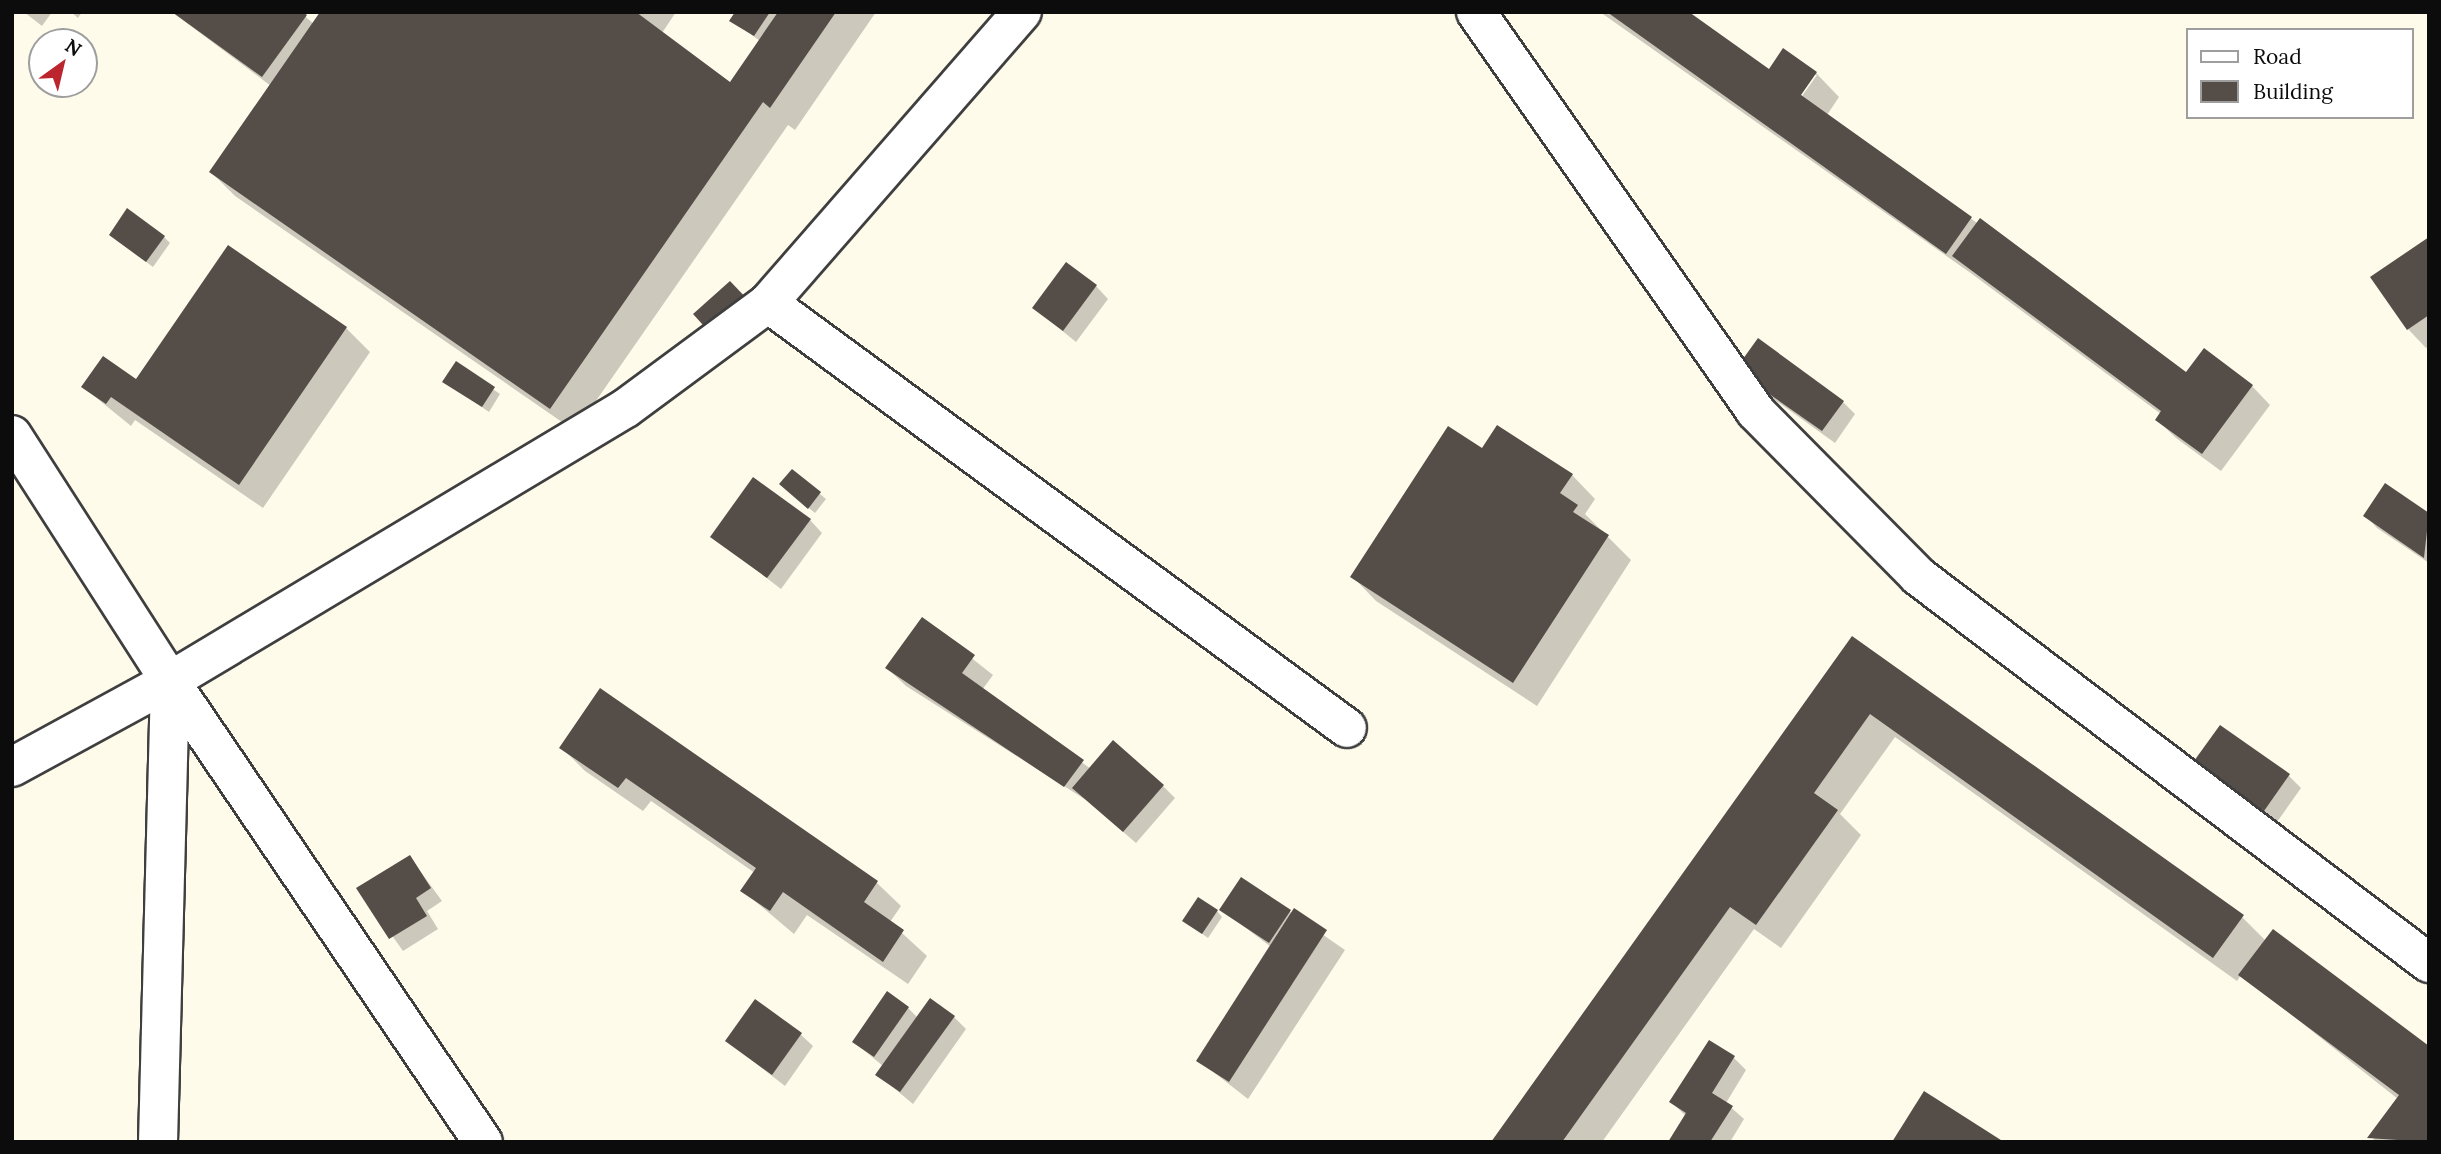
<!DOCTYPE html>
<style>
body{margin:0}
#map{position:relative;width:2441px;height:1154px;overflow:hidden;background:#fffbeb;font-family:Lora,serif}
div>[style]{position:absolute}
.shadow>*{inset:0;background:#0003}
.building>*{inset:0;background:#554d48}
.roads{filter:drop-shadow(2px 0 #3f3f3f) drop-shadow(-2px 0 #3f3f3f) drop-shadow(0 2px #3f3f3f) drop-shadow(0 -2px #3f3f3f)}
.minor>*{height:38px;margin:-19px;padding:0 19px;transform-origin:19px;border-radius:19px;background:#fff}
span{translate:-50% -50%;white-space:nowrap;text-align:center;line-height:1.15;-webkit-text-stroke:7px #fff;paint-order:stroke}
.frame{position:absolute;inset:0;border:14px solid #0c0c0c;pointer-events:none}
.legend{position:absolute;left:2186px;top:28px;width:228px;height:91px;box-sizing:border-box;background:#fff;border:2px solid #9e9e9e;margin:0;padding:9px 12px;list-style:none;font-size:21px;color:#0c0c0c}
.legend li{display:flex;align-items:center;gap:14px;height:35px}
.legend b{width:35px;border:2px solid #9e9e9e}
.north{position:absolute;left:28px;top:28px;width:70px;height:70px;box-sizing:border-box;background:#fff;border:2px solid #9e9e9e;border-radius:50%;rotate:34deg;font-size:19px;font-weight:700;line-height:28px;text-align:center;color:#0c0c0c}
.north::after{content:'';display:block;margin:auto;width:24px;height:32px;background:#bc242e;clip-path:polygon(50% 0,100% 100%,50% 72%,0 100%)}
</style>
<div id="map">
<div class="shadow">
<div style="clip-path:polygon(24px 12px,52px 12px,42px 26px)"></div>
<div style="clip-path:polygon(71px 12px,82px 12px,78px 18px)"></div>
<div style="clip-path:polygon(172px 12px,300px 12px,314px 24px,322px 12px,676px 12px,660px 36px,730px 85px,760px 41px,731px 20px,737px 12px,876px 12px,795px 130px,788px 125px,575px 431px,235px 196px,211px 172px,271px 86px)"></div>
<div style="clip-path:polygon(evenodd,1600px 12px,1686px 12px,1769px 71px,1816px 73px,1839px 97px,1827px 115px,2187px 374px,2252px 386px,2270px 405px,2221px 471px,2176px 438px,2157px 420px,2161px 414px,1972px 274px,1600px 12px,1813px 75px,1817px 75px,1797px 103px,1794px 101px,1813px 75px)"></div>
<div style="clip-path:polygon(164px 237px,170px 243px,153px 267px,117px 240px)"></div>
<div style="clip-path:polygon(2429px 240px,2429px 346px,2426px 348px,2408px 329px)"></div>
<div style="clip-path:polygon(228px 248px,346px 328px,370px 352px,263px 508px,135px 420px,131px 426px,83px 387px,137px 382px)"></div>
<div style="clip-path:polygon(1096px 286px,1108px 299px,1076px 342px,1034px 308px)"></div>
<div style="clip-path:polygon(456px 364px,500px 394px,489px 412px,445px 382px)"></div>
<div style="clip-path:polygon(1750px 382px,1843px 402px,1855px 414px,1835px 443px)"></div>
<div style="clip-path:polygon(1483px 451px,1572px 475px,1595px 499px,1585px 514px,1631px 560px,1537px 706px,1376px 601px,1353px 577px)"></div>
<div style="clip-path:polygon(792px 471px,826px 499px,815px 513px,787px 490px)"></div>
<div style="clip-path:polygon(2365px 515px,2429px 515px,2429px 563px,2377px 528px)"></div>
<div style="clip-path:polygon(810px 520px,822px 533px,781px 589px,713px 537px)"></div>
<div style="clip-path:polygon(922px 619px,993px 675px,982px 690px,1091px 769px,1163px 786px,1175px 798px,1136px 843px,1086px 800px,906px 686px,887px 668px)"></div>
<div style="clip-path:polygon(1852px 639px,2242px 917px,2266px 941px,2429px 1048px,2429px 1142px,2372px 1142px,2398px 1099px,2241px 975px,2237px 981px,1895px 737px,1840px 814px,1861px 835px,1781px 948px,1754px 929px,1602px 1142px,1493px 1142px)"></div>
<div style="clip-path:polygon(600px 691px,877px 883px,901px 906px,890px 922px,927px 956px,908px 984px,807px 915px,794px 934px,743px 891px,755px 873px,651px 801px,643px 811px,585px 771px,561px 747px)"></div>
<div style="clip-path:polygon(2196px 761px,2289px 776px,2301px 788px,2277px 822px)"></div>
<div style="clip-path:polygon(410px 857px,442px 901px,427px 911px,438px 929px,403px 951px,359px 889px)"></div>
<div style="clip-path:polygon(1242px 879px,1345px 950px,1248px 1099px,1198px 1060px,1271px 947px,1222px 910px)"></div>
<div style="clip-path:polygon(1217px 911px,1222px 917px,1208px 938px,1184px 921px)"></div>
<div style="clip-path:polygon(908px 1008px,918px 1018px,954px 1017px,966px 1029px,913px 1104px,877px 1074px,883px 1066px,854px 1042px)"></div>
<div style="clip-path:polygon(800px 1034px,813px 1046px,785px 1086px,727px 1041px)"></div>
<div style="clip-path:polygon(1734px 1058px,1746px 1070px,1726px 1103px,1744px 1119px,1730px 1142px,1670px 1142px,1686px 1116px,1671px 1102px)"></div>
</div>
<div class="building">
<div style="clip-path:polygon(172px 12px,303px 12px,307px 15px,262px 77px)"></div>
<div style="clip-path:polygon(320px 12px,636px 12px,730px 82px,778px 12px,836px 12px,770px 108px,763px 102px,550px 409px,209px 172px)"></div>
<div style="clip-path:polygon(735px 12px,770px 12px,754px 36px,729px 21px)"></div>
<div style="clip-path:polygon(1607px 12px,1689px 12px,1769px 69px,1783px 48px,1817px 72px,1801px 95px,1972px 217px,1946px 254px)"></div>
<div style="clip-path:polygon(127px 208px,165px 236px,146px 262px,109px 235px)"></div>
<div style="clip-path:polygon(1980px 218px,2186px 372px,2204px 348px,2253px 385px,2202px 454px,2155px 420px,2161px 411px,1952px 256px)"></div>
<div style="clip-path:polygon(2429px 237px,2429px 315px,2407px 330px,2370px 277px)"></div>
<div style="clip-path:polygon(228px 245px,347px 327px,239px 485px,111px 397px,106px 404px,81px 387px,103px 356px,136px 379px)"></div>
<div style="clip-path:polygon(1066px 262px,1097px 285px,1063px 331px,1032px 308px)"></div>
<div style="clip-path:polygon(730px 281px,750px 302px,713px 336px,693px 314px)"></div>
<div style="clip-path:polygon(1758px 338px,1844px 401px,1822px 431px,1735px 370px)"></div>
<div style="clip-path:polygon(456px 361px,495px 387px,482px 407px,442px 382px)"></div>
<div style="clip-path:polygon(1497px 425px,1573px 474px,1560px 493px,1578px 505px,1573px 512px,1609px 535px,1513px 683px,1350px 577px,1448px 426px,1482px 448px)"></div>
<div style="clip-path:polygon(792px 469px,821px 492px,808px 509px,779px 484px)"></div>
<div style="clip-path:polygon(753px 477px,811px 519px,767px 578px,710px 537px)"></div>
<div style="clip-path:polygon(2385px 483px,2429px 513px,2424px 558px,2363px 516px)"></div>
<div style="clip-path:polygon(922px 617px,975px 655px,962px 673px,1084px 760px,1064px 787px,885px 668px)"></div>
<div style="clip-path:polygon(1852px 636px,2244px 915px,2213px 958px,1870px 714px,1814px 793px,1838px 810px,1756px 925px,1730px 907px,1562px 1142px,1491px 1142px)"></div>
<div style="clip-path:polygon(600px 688px,878px 881px,864px 902px,904px 930px,883px 962px,783px 892px,770px 911px,740px 891px,756px 868px,626px 778px,618px 788px,559px 748px)"></div>
<div style="clip-path:polygon(2220px 725px,2290px 774px,2264px 811px,2194px 761px)"></div>
<div style="clip-path:polygon(1113px 740px,1164px 785px,1123px 832px,1072px 788px)"></div>
<div style="clip-path:polygon(410px 855px,431px 888px,416px 898px,427px 916px,389px 939px,356px 888px)"></div>
<div style="clip-path:polygon(1241px 877px,1291px 910px,1269px 943px,1219px 910px)"></div>
<div style="clip-path:polygon(1198px 897px,1218px 910px,1202px 934px,1182px 921px)"></div>
<div style="clip-path:polygon(1294px 908px,1327px 930px,1229px 1082px,1196px 1061px)"></div>
<div style="clip-path:polygon(2273px 929px,2429px 1046px,2429px 1142px,2367px 1138px,2399px 1095px,2238px 975px)"></div>
<div style="clip-path:polygon(887px 991px,909px 1007px,874px 1057px,852px 1042px)"></div>
<div style="clip-path:polygon(930px 998px,955px 1016px,900px 1092px,875px 1075px)"></div>
<div style="clip-path:polygon(755px 999px,802px 1033px,772px 1075px,725px 1041px)"></div>
<div style="clip-path:polygon(1709px 1040px,1735px 1056px,1712px 1093px,1733px 1106px,1710px 1142px,1668px 1142px,1686px 1113px,1669px 1102px)"></div>
<div style="clip-path:polygon(1924px 1091px,2004px 1142px,1892px 1142px)"></div>
</div>
<div class="roads">
<div class="minor">
<div style="left:1476px;top:12px;width:487px;rotate:55deg"></div>
<div style="left:1755px;top:411px;width:232px;rotate:45.3deg"></div>
<div style="left:1918px;top:576px;width:641px;rotate:37.14deg"></div>
<div style="left:768px;top:303px;width:718px;rotate:36.28deg"></div>
<div style="left:12px;top:435px;width:292px;rotate:57.3deg"></div>
<div style="left:170px;top:681px;width:531px;rotate:-30.91deg"></div>
<div style="left:626px;top:408px;width:177px;rotate:-36.5deg"></div>
<div style="left:768px;top:303px;width:386px;rotate:-48.9deg"></div>
<div style="left:170px;top:681px;width:557px;rotate:55.83deg"></div>
<div style="left:12px;top:767px;width:180px;rotate:-28.6deg"></div>
<div style="left:158px;top:1142px;width:461px;rotate:-88.5deg"></div>
</div>
</div>
<div class="frame"></div>
<ul class="legend">
<li><b style="height:9px;background:#fff"></b>Road</li>
<li><b style="height:19px;background:#554d48"></b>Building</li>
</ul>
<div class="north">N</div>
</div>
